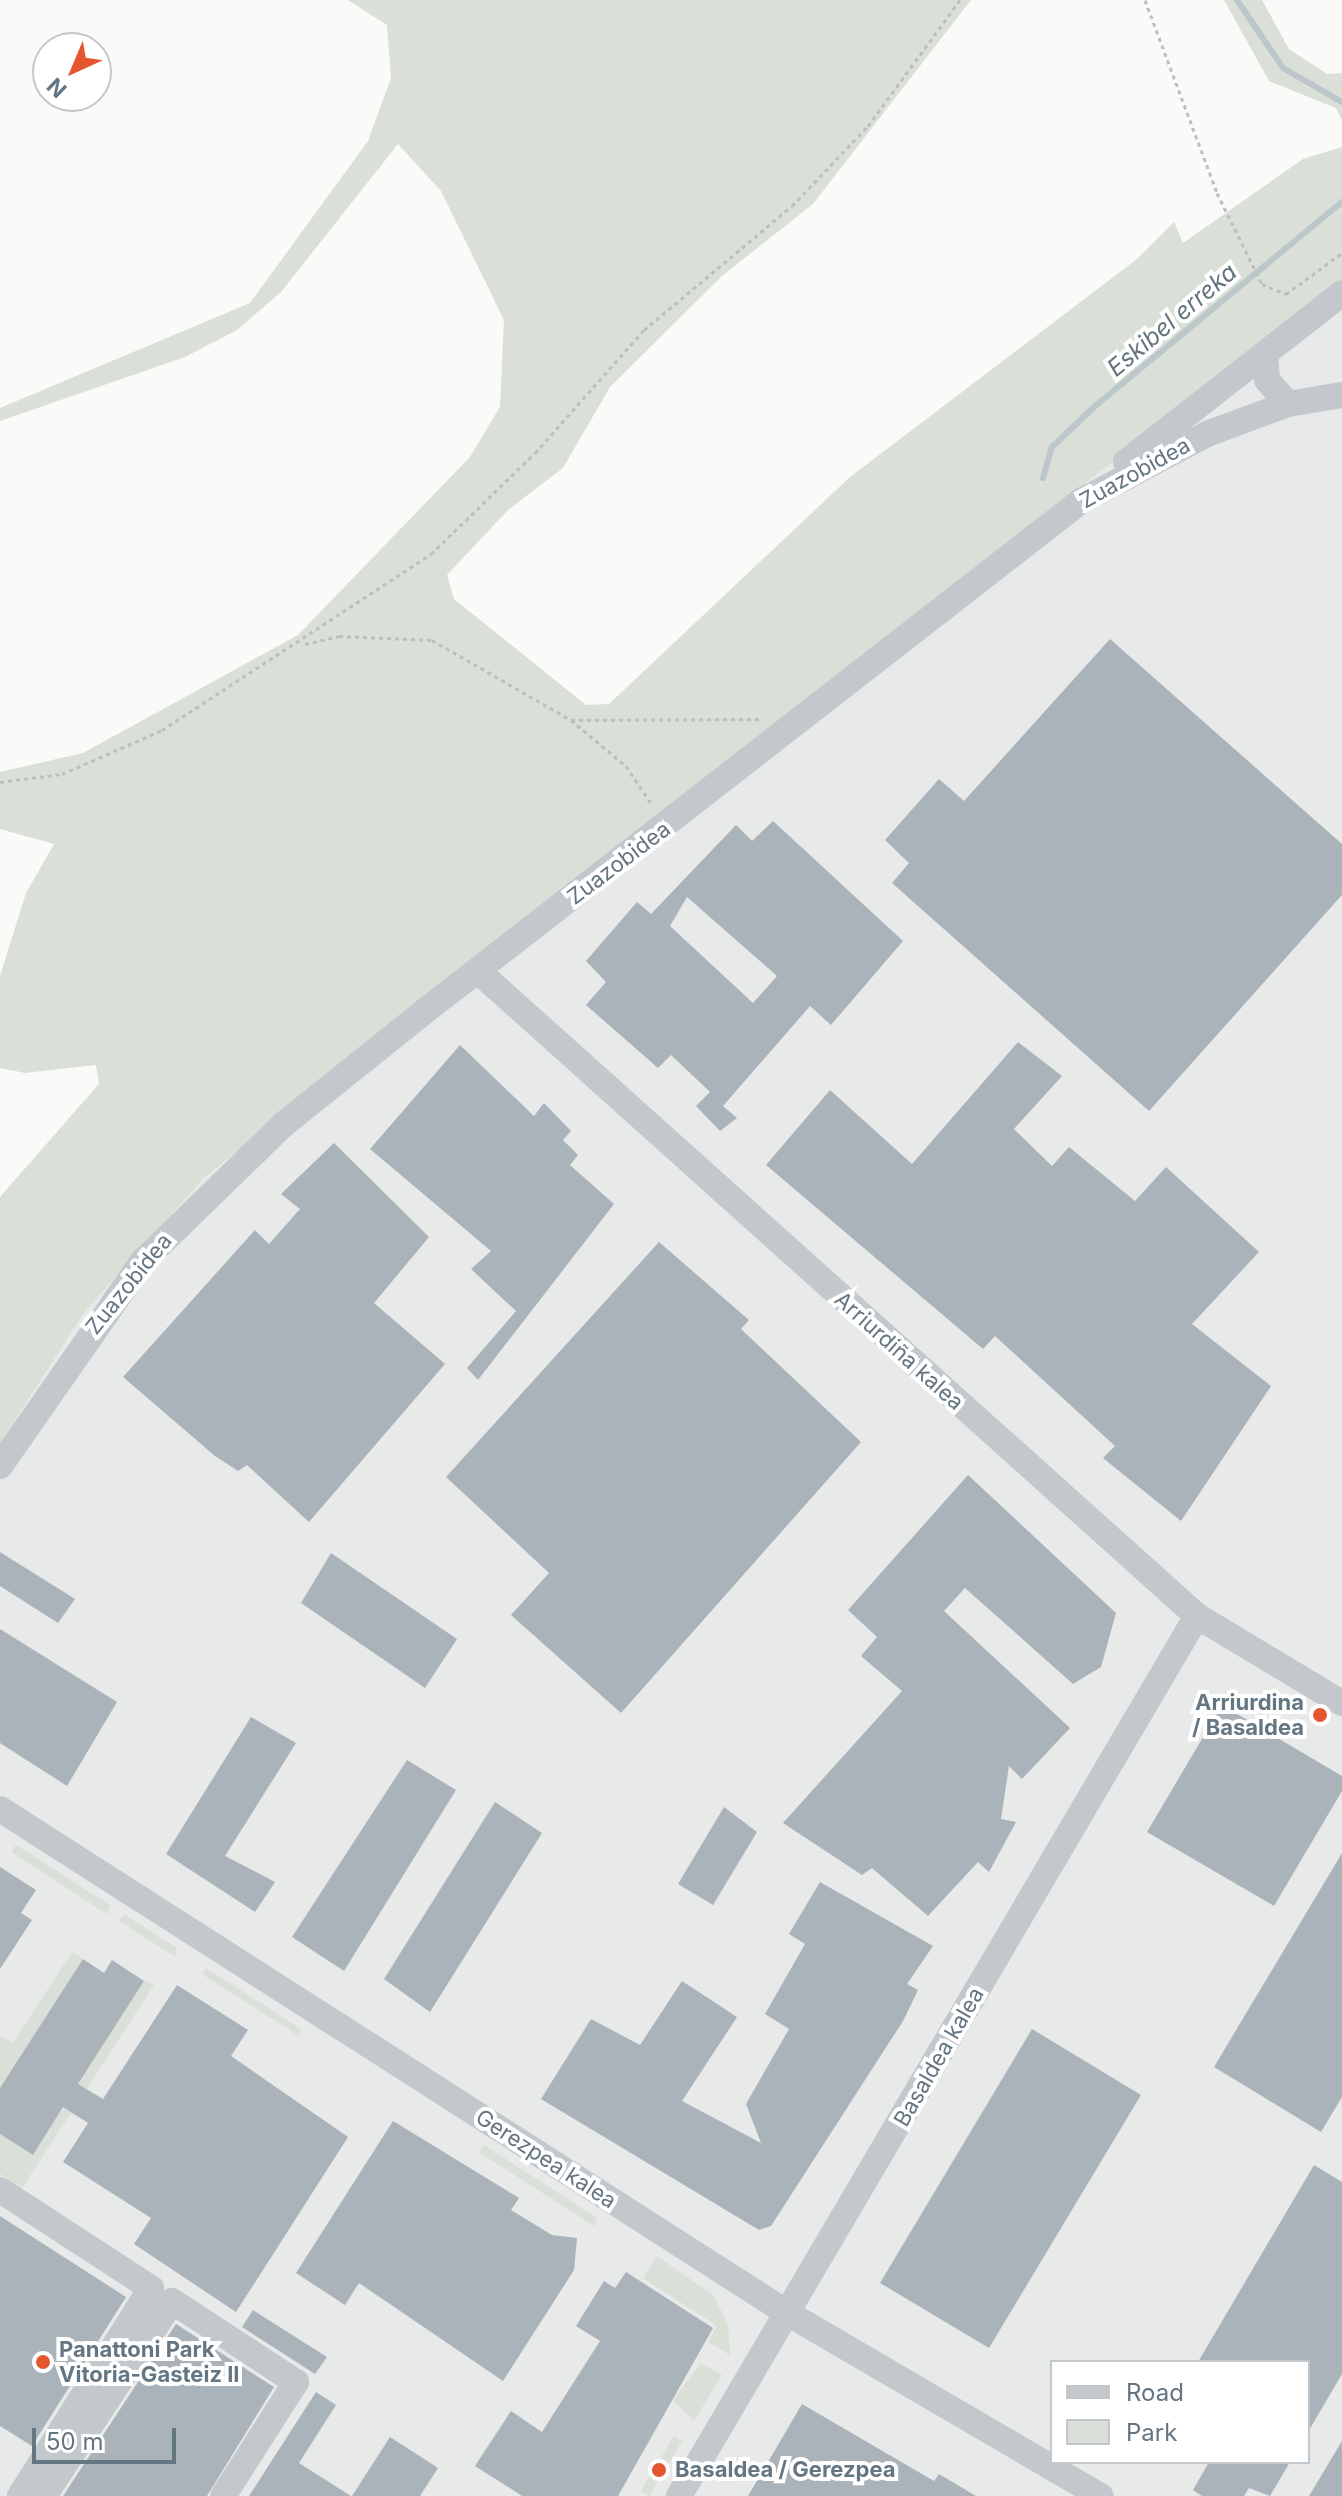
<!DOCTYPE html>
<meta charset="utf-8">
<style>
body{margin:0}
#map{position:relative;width:1342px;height:2496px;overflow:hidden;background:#fafaf8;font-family:Inter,sans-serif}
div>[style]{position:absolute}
.built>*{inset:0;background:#e8e9e9}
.green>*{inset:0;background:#dadfd7}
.stream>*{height:6px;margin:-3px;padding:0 3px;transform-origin:3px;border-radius:3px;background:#bbc7cb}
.building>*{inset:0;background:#aab3b9}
.path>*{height:3px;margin-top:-1.5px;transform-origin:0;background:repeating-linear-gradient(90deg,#bbbfc2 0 4px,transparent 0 8px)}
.minor>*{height:26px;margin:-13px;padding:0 13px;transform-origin:13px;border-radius:13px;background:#c3c8cc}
.dots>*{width:22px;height:22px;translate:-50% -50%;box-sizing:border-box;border:4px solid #fff;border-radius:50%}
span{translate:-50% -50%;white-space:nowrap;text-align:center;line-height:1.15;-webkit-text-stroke:8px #fff;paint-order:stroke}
.street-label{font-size:22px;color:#657683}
.poi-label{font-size:22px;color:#657683;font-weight:700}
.right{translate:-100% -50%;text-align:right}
.left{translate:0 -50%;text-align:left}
.water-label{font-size:24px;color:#60757c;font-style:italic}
.legend{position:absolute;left:1050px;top:2360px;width:260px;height:104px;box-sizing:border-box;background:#fff;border:2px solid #c1c8cd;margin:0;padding:10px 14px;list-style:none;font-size:24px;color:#657683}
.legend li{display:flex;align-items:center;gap:16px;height:40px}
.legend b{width:40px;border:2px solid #c1c8cd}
.north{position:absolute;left:32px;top:32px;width:80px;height:80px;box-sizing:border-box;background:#fff;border:2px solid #c1c8cd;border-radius:50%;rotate:224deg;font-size:22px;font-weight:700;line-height:32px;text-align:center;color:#657683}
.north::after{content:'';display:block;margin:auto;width:28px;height:36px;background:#e4572e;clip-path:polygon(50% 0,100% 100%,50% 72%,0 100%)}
.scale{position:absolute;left:32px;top:2428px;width:144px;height:36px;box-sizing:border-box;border:4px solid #657683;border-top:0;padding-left:10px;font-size:24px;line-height:28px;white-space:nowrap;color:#657683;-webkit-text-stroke:6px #fff;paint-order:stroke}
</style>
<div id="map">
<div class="built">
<div style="clip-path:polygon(evenodd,1342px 281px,1342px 2496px,0 2496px,0 1444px,84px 1313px,205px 1177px,1342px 281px,1052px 2362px,1308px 2362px,1308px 2462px,1052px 2462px,1052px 2362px)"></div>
</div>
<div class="green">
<div style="clip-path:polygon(348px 0,971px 0,813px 204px,722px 276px,610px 387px,563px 468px,508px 510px,447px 575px,454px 599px,586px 705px,609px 704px,850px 477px,1137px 259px,1174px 222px,1183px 243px,1303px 159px,1342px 147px,1342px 281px,205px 1177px,84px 1313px,0 1444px,0 1197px,99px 1084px,96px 1065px,25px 1073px,0 1068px,0 976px,26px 893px,54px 844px,0 829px,0 772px,83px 753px,298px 635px,470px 457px,500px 407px,504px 320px,441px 191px,398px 144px,281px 292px,237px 330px,185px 357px,0 421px,0 408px,250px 303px,368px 141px,391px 78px,387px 25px)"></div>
<div style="clip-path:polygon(1224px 0,1262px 0,1289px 49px,1327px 74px,1342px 73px,1342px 120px,1336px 108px,1269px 81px)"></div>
<div style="clip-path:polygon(16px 1845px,110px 1905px,107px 1914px,11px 1852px)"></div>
<div style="clip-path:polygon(125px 1915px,177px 1948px,175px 1957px,118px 1920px)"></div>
<div style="clip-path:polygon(72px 1952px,83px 1959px,0 2088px,0 2036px,13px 2043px)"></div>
<div style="clip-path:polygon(206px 1968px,301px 2029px,299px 2036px,202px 1974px)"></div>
<div style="clip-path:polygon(144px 1981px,154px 1985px,22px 2188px,0 2174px,0 2134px,33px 2155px)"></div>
<div style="clip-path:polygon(484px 2145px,597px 2218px,594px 2226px,479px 2152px)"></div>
<div style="clip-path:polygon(657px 2256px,713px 2295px,728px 2324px,730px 2355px,708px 2342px,717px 2326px,643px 2278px)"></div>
<div style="clip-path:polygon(701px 2363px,722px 2375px,694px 2421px,673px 2400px)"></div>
<div style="clip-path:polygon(674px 2436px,682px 2441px,649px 2496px,641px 2491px)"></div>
</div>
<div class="stream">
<div style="left:1237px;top:0;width:82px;rotate:55.9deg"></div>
<div style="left:1283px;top:68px;width:68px;rotate:30deg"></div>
<div style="left:1043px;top:478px;width:32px;rotate:-74deg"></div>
<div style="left:1052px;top:447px;width:58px;rotate:-43.6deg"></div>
<div style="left:1094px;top:407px;width:322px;rotate:-39.6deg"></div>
</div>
<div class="building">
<div style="clip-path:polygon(1110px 639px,1342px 844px,1342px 895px,1149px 1111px,892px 883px,909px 863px,885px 840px,939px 779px,964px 801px)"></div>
<div style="clip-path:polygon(evenodd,773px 821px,903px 941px,831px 1025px,810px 1006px,723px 1106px,737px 1118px,720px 1131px,696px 1106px,710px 1092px,671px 1055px,658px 1068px,586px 1005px,606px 982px,586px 961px,637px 902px,651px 914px,736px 825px,752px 841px,773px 821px,687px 897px,777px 976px,753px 1003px,670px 926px,687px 897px)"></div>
<div style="clip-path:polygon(1018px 1042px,1062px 1076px,1014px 1129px,1052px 1166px,1069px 1147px,1135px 1201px,1166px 1167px,1259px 1252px,1192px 1324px,1271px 1386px,1181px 1521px,1103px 1458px,1115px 1446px,995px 1336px,983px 1349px,766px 1165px,830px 1090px,912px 1164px)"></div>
<div style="clip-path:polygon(460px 1045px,534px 1116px,544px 1103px,571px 1131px,563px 1140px,578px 1155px,570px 1165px,614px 1204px,478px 1380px,467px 1368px,516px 1311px,471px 1269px,491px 1251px,370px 1149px)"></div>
<div style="clip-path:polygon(334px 1143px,429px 1237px,374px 1303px,445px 1364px,309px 1522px,247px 1465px,238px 1471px,215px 1456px,123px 1377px,255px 1230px,269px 1244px,300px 1209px,281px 1194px)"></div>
<div style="clip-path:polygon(659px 1242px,749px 1320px,741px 1329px,861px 1442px,621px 1713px,511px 1615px,549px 1573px,446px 1477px)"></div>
<div style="clip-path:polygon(968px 1475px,1116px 1613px,1101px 1667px,1073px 1684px,965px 1588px,944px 1611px,1070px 1728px,1022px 1779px,1009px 1766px,1001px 1819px,1016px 1822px,989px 1872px,978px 1862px,928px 1916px,872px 1868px,862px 1875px,783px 1823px,902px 1691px,861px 1656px,877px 1637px,848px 1610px)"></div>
<div style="clip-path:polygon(0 1552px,75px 1599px,58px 1623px,0 1586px)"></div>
<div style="clip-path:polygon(331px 1553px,457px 1639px,425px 1688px,301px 1603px)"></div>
<div style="clip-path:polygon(0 1629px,117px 1702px,67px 1786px,0 1743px)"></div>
<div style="clip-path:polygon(1222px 1705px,1342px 1776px,1342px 1791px,1274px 1906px,1147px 1832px)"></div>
<div style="clip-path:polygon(251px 1717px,296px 1743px,225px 1856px,275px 1882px,255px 1912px,166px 1854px)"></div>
<div style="clip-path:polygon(407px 1760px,456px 1790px,344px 1971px,292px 1937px)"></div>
<div style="clip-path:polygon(495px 1802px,542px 1833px,430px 2012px,384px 1979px)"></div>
<div style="clip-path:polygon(724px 1807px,757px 1832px,713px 1905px,678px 1884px)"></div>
<div style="clip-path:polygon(1342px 1853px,1342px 2097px,1321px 2132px,1214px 2067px)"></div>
<div style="clip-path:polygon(0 1867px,36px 1890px,21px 1913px,32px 1920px,0 1969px)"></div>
<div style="clip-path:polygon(820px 1882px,933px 1946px,907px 1984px,918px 1990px,903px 2021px,771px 2226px,759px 2230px,541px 2099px,591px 2019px,640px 2045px,682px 1981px,737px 2017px,682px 2101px,761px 2143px,746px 2104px,789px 2029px,765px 2014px,805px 1944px,789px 1934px)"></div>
<div style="clip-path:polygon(83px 1959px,104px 1973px,112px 1960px,144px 1981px,78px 2084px,103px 2099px,177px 1985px,248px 2030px,231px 2056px,348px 2137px,236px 2312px,134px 2244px,151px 2218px,63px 2162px,88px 2123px,63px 2107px,33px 2155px,0 2134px,0 2088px)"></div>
<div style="clip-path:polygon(1032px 2029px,1141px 2095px,989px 2348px,880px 2283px)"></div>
<div style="clip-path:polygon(393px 2121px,519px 2198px,511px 2210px,552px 2235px,577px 2238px,574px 2270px,503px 2381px,359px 2283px,345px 2305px,296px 2273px)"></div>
<div style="clip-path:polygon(1314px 2165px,1342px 2182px,1342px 2374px,1308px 2432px,1308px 2362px,1198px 2362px)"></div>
<div style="clip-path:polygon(0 2216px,126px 2297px,32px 2446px,0 2426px)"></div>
<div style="clip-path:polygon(626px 2272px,713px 2328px,618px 2496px,522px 2496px,475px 2466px,511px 2411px,542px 2432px,600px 2341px,576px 2326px,604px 2281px,615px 2288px)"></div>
<div style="clip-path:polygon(253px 2310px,327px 2357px,315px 2374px,242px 2327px)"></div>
<div style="clip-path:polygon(176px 2324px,274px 2387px,207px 2496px,63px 2496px)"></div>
<div style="clip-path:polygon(316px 2392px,336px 2405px,299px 2463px,351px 2496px,249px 2496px)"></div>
<div style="clip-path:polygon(802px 2404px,934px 2481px,939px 2474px,976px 2496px,748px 2496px)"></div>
<div style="clip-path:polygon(390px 2437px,438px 2468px,420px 2496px,352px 2496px)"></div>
<div style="clip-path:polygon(1342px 2441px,1342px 2496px,1309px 2496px)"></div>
<div style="clip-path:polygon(1209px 2462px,1290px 2462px,1270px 2496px,1249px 2488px,1244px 2496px,1202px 2496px,1193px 2490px)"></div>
</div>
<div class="path">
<div style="left:1145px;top:0;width:206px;rotate:69.5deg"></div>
<div style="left:1217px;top:193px;width:102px;rotate:63.7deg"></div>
<div style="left:1262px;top:284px;width:26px;rotate:23deg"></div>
<div style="left:1286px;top:294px;width:69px;rotate:-36.2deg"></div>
<div style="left:305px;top:644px;width:35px;rotate:-13deg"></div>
<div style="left:339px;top:636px;width:93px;rotate:2.5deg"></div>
<div style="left:432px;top:640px;width:160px;rotate:29.9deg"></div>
<div style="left:571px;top:720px;width:192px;rotate:-0.3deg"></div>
<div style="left:571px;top:720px;width:72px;rotate:39.9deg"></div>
<div style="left:626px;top:766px;width:48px;rotate:56deg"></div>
<div style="left:0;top:782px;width:63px;rotate:-7.4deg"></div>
<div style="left:62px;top:774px;width:109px;rotate:-23.7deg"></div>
<div style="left:162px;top:730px;width:321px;rotate:-33.2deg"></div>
<div style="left:431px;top:554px;width:145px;rotate:-44.2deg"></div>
<div style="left:535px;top:453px;width:164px;rotate:-48.5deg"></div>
<div style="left:644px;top:330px;width:193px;rotate:-40deg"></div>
<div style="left:792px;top:206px;width:110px;rotate:-46.5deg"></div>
<div style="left:868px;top:126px;width:156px;rotate:-53.9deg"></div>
</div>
<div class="minor">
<div style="left:1265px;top:355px;width:25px;rotate:85deg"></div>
<div style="left:1267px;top:380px;width:32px;rotate:49deg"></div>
<div style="left:1126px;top:462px;width:274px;rotate:-38deg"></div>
<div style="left:478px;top:971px;width:966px;rotate:41.89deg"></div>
<div style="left:1197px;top:1616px;width:169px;rotate:31deg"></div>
<div style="left:0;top:1466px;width:250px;rotate:-55.1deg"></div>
<div style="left:143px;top:1261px;width:197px;rotate:-44.2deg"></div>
<div style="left:284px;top:1124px;width:181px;rotate:-38.7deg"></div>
<div style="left:425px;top:1011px;width:831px;rotate:-37.86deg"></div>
<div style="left:1081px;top:501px;width:143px;rotate:-28deg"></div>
<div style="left:1207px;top:434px;width:86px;rotate:-20.3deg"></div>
<div style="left:1288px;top:404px;width:55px;rotate:-9.5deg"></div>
<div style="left:0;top:1809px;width:937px;rotate:32.62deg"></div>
<div style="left:789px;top:2314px;width:361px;rotate:30.3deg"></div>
<div style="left:0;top:2190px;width:180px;rotate:33deg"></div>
<div style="left:151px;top:2288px;width:246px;rotate:122.2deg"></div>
<div style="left:44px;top:2496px;width:233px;rotate:-56.7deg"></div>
<div style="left:172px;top:2301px;width:148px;rotate:33.2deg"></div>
<div style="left:296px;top:2382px;width:135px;rotate:122.6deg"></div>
<div style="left:679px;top:2496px;width:1021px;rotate:-59.52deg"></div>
</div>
<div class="dots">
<div style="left:1320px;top:1715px;background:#e4572e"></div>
<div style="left:43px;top:2362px;background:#e4572e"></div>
<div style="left:659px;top:2470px;background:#e4572e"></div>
</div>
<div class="street-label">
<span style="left:1135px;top:473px;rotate:-29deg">Zuazobidea</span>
<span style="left:619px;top:863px;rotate:-37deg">Zuazobidea</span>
<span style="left:129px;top:1284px;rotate:-51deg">Zuazobidea</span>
<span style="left:899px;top:1351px;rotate:42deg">Arriurdiña kalea</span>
<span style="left:939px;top:2057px;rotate:-60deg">Basaldea kalea</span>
<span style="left:546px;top:2159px;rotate:33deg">Gerezpea kalea</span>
</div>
<div class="poi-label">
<span class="right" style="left:1304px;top:1715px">Arriurdina<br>/ Basaldea</span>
<span class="left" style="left:59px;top:2362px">Panattoni Park<br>Vitoria-Gasteiz II</span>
<span class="left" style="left:675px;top:2470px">Basaldea / Gerezpea</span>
</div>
<div class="water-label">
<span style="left:1172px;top:320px;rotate:-40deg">Eskibel erreka</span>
</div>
<ul class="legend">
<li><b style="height:10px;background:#c3c8cc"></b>Road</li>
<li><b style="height:22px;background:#dadfd7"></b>Park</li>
</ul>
<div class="north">N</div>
<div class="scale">50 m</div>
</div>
